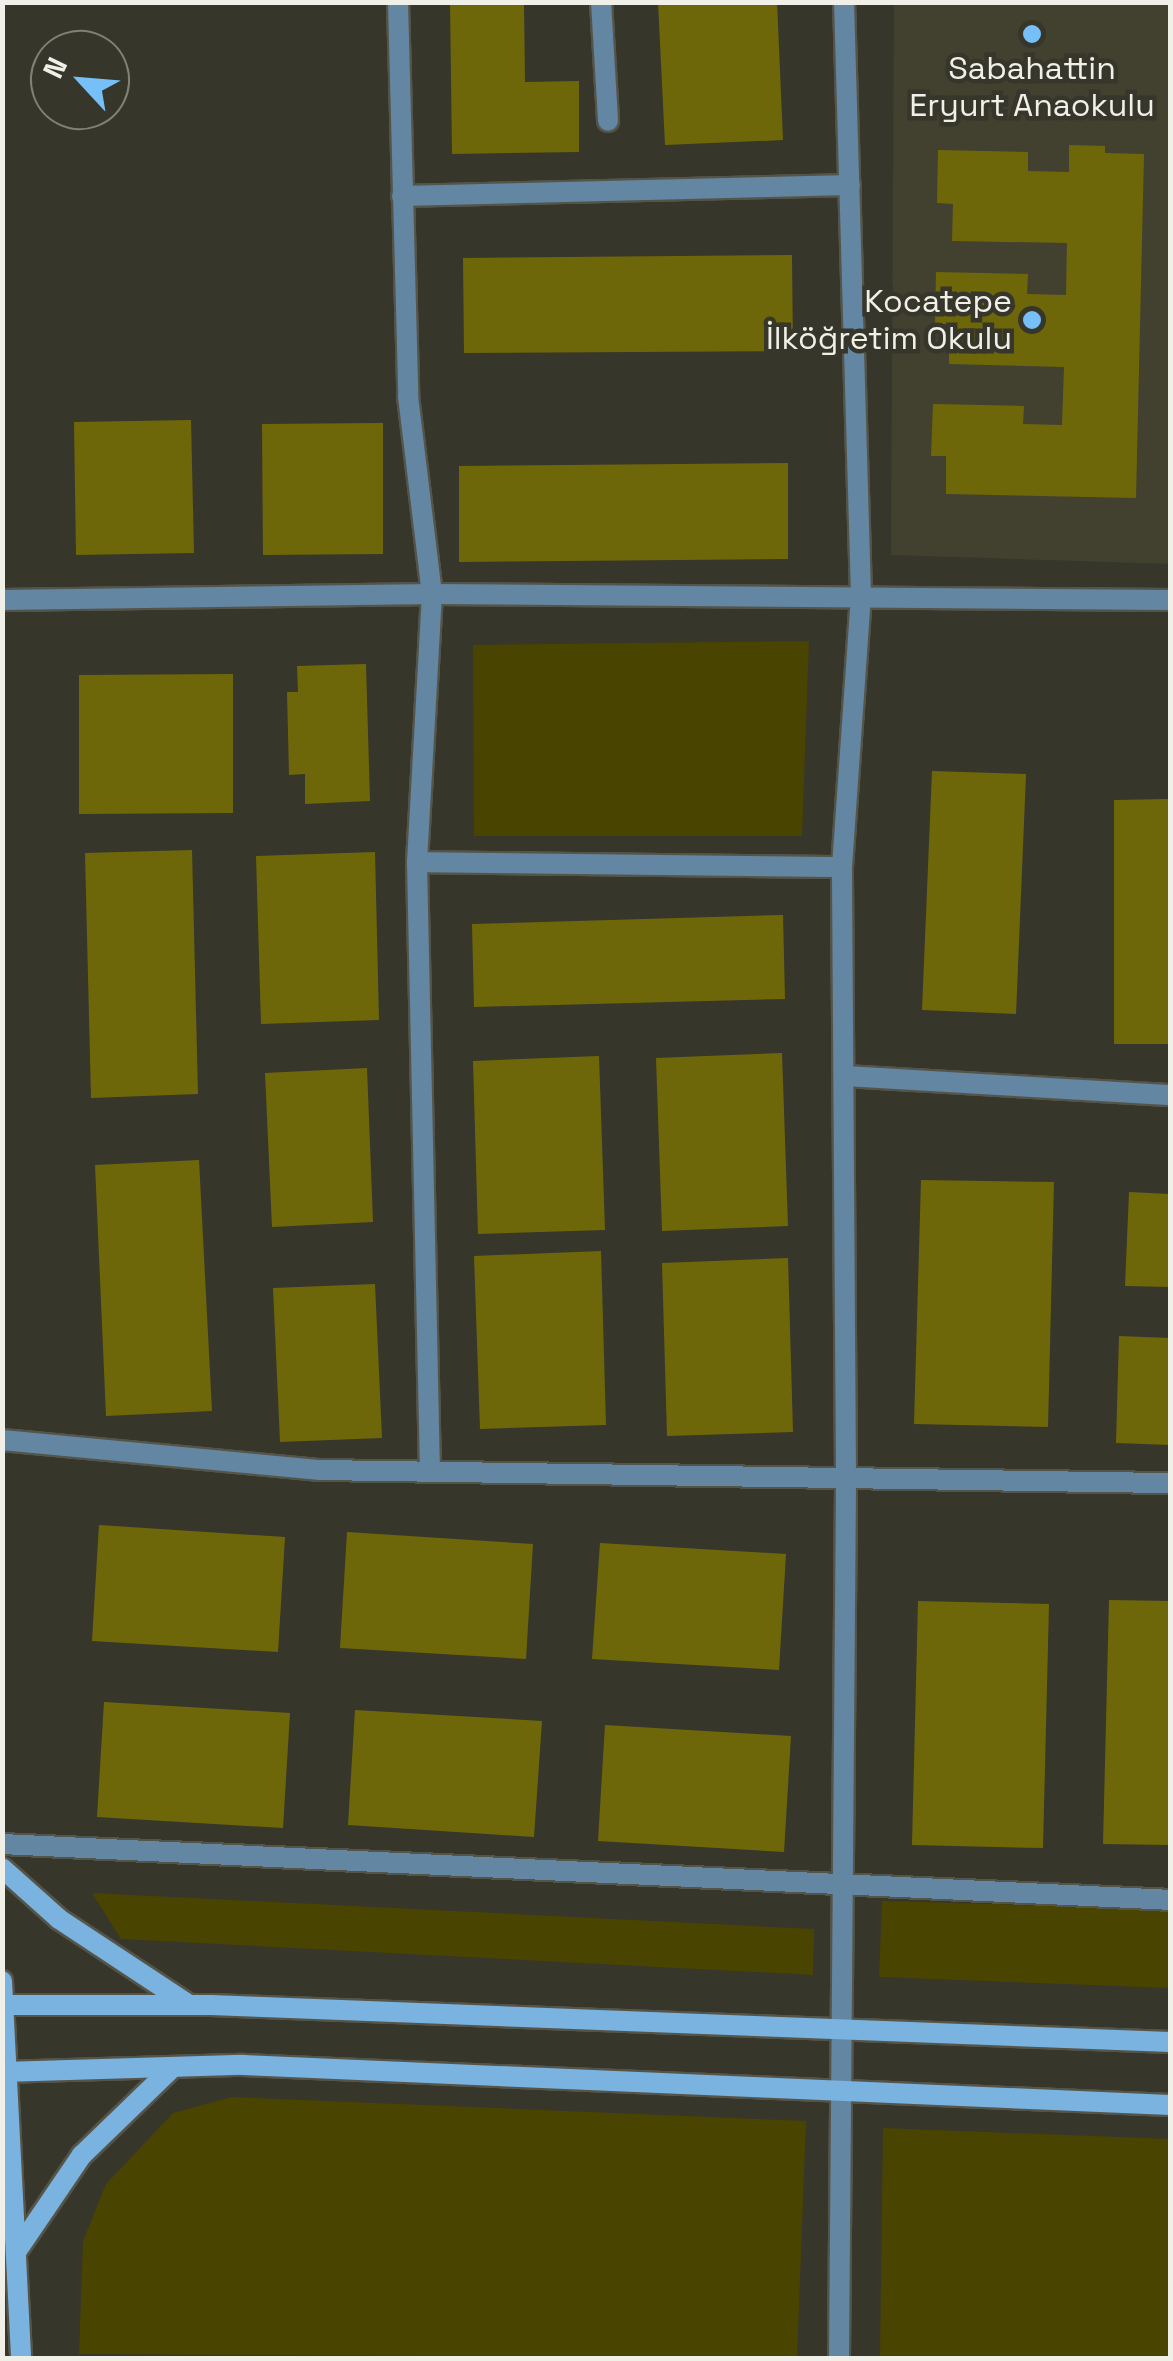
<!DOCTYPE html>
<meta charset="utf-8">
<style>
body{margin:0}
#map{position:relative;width:1173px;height:2361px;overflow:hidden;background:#37362b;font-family:"Space Grotesk",sans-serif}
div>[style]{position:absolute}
.built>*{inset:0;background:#424130}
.green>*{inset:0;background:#494400}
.building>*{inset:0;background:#6e670a}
.roads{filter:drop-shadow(2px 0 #555449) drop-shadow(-2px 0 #555449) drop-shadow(0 2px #555449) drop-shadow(0 -2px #555449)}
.lane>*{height:20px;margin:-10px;padding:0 10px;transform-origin:10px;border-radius:10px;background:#6386a2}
.street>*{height:20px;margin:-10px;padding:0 10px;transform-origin:10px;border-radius:10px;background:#6386a2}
.secondary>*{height:20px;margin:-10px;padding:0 10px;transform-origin:10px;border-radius:10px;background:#7ab3df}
.dots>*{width:28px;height:28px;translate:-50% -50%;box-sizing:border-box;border:5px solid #37362b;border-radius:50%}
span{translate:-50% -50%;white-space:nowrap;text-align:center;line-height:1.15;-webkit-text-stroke:9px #37362b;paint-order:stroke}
.poi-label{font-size:32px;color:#f0f0e9}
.right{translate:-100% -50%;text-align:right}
.frame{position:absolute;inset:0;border:5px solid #f0f0e9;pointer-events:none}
.north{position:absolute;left:30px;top:30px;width:100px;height:100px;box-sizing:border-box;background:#37362b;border:2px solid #818077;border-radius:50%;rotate:296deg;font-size:28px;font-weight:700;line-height:40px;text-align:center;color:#f0f0e9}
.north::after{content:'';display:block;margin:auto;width:35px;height:45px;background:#77bff7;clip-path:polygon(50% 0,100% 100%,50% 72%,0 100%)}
</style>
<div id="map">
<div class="built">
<div style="clip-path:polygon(894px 3px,1170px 3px,1170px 564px,891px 555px)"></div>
</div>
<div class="green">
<div style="clip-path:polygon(809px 641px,802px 836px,474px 836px,473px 645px)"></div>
<div style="clip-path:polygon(92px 1893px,814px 1929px,813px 1975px,121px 1939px)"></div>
<div style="clip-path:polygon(882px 1901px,1170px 1909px,1170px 1988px,879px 1977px)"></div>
<div style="clip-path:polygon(232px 2097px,806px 2121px,797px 2358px,79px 2354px,83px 2241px,106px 2184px,173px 2113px)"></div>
<div style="clip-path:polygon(883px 2128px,1170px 2139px,1170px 2358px,880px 2358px)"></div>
</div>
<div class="building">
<div style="clip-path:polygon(450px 2px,524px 2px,525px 82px,579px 81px,579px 152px,452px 154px)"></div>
<div style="clip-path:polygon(658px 2px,777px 2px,783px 140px,665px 145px)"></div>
<div style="clip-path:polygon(1069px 145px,1105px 146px,1105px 153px,1144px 154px,1136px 498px,946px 494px,946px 456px,931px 456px,933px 404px,1024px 406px,1023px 424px,1062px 425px,1064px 367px,949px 364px,949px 324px,935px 324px,936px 272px,1028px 274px,1027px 294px,1066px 295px,1067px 243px,952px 241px,953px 204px,937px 203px,938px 150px,1028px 152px,1028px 171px,1069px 172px)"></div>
<div style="clip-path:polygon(792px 255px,793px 351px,464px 353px,463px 258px)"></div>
<div style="clip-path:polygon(191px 420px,194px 553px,76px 555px,74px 422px)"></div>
<div style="clip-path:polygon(383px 423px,383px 554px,263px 555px,262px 424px)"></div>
<div style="clip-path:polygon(788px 463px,788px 559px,459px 562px,459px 466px)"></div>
<div style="clip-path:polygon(366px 664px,370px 801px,305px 804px,305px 774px,289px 775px,287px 692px,298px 692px,297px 666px)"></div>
<div style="clip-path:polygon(233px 674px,233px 813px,79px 814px,79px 675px)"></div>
<div style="clip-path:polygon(932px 771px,1026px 774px,1016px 1014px,922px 1010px)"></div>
<div style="clip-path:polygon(1170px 799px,1170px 1044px,1114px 1044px,1114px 800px)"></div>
<div style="clip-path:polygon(192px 850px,198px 1094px,91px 1098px,85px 853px)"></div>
<div style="clip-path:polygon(375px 852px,379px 1020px,261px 1024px,256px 856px)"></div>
<div style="clip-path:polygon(783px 915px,785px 999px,474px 1007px,472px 924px)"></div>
<div style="clip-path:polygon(782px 1053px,788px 1226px,662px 1231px,656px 1058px)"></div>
<div style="clip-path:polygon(599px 1056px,605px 1230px,478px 1234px,473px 1061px)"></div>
<div style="clip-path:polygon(367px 1068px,373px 1222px,272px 1227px,265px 1073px)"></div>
<div style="clip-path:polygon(199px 1160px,212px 1411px,106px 1416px,95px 1165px)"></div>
<div style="clip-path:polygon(921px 1180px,1054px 1182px,1048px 1427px,914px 1424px)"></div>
<div style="clip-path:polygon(1129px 1192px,1170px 1194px,1170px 1287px,1125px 1286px)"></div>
<div style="clip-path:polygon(601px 1251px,606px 1425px,480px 1429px,474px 1256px)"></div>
<div style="clip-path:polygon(788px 1258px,793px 1432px,667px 1436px,662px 1263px)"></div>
<div style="clip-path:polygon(375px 1284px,382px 1438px,280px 1442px,273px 1288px)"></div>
<div style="clip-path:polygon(1119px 1336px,1170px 1338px,1170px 1445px,1116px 1443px)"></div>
<div style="clip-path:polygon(99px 1525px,285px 1537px,278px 1652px,92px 1641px)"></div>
<div style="clip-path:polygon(347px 1532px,533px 1544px,526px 1659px,340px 1648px)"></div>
<div style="clip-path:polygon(600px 1543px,786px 1554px,779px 1670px,592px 1659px)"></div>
<div style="clip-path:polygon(1109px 1600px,1170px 1601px,1170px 1845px,1103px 1844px)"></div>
<div style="clip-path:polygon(918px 1601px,1049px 1604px,1043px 1848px,912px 1845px)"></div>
<div style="clip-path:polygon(104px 1702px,290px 1713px,283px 1828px,97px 1817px)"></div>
<div style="clip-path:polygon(355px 1710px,542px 1721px,534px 1837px,348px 1825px)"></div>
<div style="clip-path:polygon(605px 1725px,791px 1736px,784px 1852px,598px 1841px)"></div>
</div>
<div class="roads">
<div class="lane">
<div style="left:601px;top:2px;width:119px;rotate:86.6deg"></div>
</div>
<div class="street">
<div style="left:398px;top:2px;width:394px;rotate:88.5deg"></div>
<div style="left:408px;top:396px;width:199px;rotate:83.1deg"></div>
<div style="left:432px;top:594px;width:268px;rotate:93.2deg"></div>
<div style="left:417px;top:862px;width:610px;rotate:88.78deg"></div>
<div style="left:402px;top:196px;width:448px;rotate:-1.4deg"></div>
<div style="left:2px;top:600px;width:430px;rotate:-0.8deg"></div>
<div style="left:432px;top:594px;width:738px;rotate:0.47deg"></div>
<div style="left:417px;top:862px;width:425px;rotate:0.7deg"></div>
<div style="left:847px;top:1076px;width:324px;rotate:3.4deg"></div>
<div style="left:2px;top:1440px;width:318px;rotate:5.4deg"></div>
<div style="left:319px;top:1470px;width:851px;rotate:0.88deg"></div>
<div style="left:2px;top:1844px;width:1169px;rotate:2.74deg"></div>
<div style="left:839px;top:2358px;width:881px;rotate:-89.54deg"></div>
<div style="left:846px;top:1477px;width:610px;rotate:-90.38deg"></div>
<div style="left:842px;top:867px;width:273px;rotate:-86deg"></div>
<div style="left:861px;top:595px;width:593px;rotate:-91.64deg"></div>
</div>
<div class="secondary">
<div style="left:2px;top:1868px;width:76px;rotate:41.8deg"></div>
<div style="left:59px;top:1919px;width:154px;rotate:33.4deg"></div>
<div style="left:2px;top:1981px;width:377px;rotate:87.1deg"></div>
<div style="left:2px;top:2005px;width:209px"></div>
<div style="left:211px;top:2005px;width:960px;rotate:2.21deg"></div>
<div style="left:2px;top:2072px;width:241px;rotate:-1.7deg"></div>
<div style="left:243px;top:2065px;width:928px;rotate:2.47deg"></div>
<div style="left:16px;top:2252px;width:117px;rotate:-55.8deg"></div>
<div style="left:82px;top:2155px;width:122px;rotate:-44deg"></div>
</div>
</div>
<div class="dots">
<div style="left:1032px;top:34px;background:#77bff7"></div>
<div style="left:1032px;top:320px;background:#77bff7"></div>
</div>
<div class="poi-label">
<span style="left:1032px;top:87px">Sabahattin<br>Eryurt Anaokulu</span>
<span class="right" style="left:1012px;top:320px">Kocatepe<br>İlköğretim Okulu</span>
</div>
<div class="frame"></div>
<div class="north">N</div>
</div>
